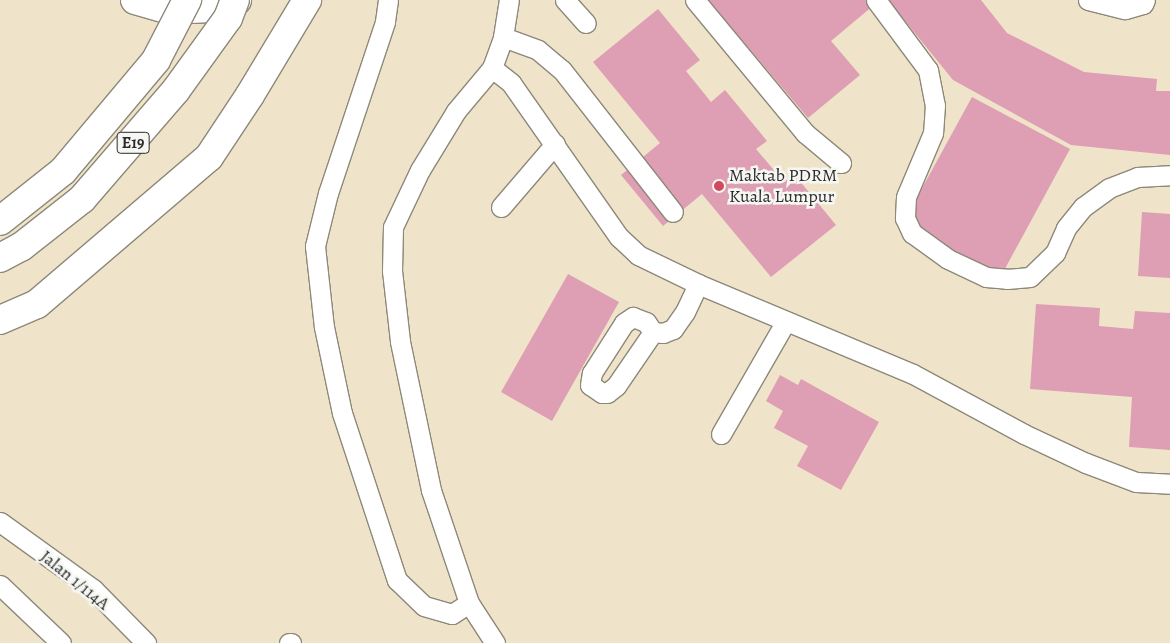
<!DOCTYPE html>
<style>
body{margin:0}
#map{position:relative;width:1170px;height:643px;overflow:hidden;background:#efe4c9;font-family:Alegreya,serif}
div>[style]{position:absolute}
.building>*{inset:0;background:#de9eb4}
.roads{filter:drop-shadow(1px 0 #8d887a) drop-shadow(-1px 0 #8d887a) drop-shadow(0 1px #8d887a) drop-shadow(0 -1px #8d887a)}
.minor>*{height:19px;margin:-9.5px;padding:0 9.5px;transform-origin:9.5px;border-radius:9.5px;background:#fff}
.highway>*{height:28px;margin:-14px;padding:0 14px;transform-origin:14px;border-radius:14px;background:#fff}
.bridges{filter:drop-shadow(1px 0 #8d887a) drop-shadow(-1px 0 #8d887a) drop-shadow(0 1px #8d887a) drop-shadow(0 -1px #8d887a)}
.highway-bridge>*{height:28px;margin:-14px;padding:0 14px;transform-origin:14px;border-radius:14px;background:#fff}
.dots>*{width:14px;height:14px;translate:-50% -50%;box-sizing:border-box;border:2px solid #f6f6f2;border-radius:50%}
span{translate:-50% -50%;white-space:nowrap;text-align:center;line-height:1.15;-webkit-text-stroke:5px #f6f6f2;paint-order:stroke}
.shield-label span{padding:1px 4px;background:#f6f6f2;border:1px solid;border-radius:4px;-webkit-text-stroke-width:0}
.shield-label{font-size:16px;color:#2b2b2b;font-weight:700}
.poi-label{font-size:18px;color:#2b2b2b}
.left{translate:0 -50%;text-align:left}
.street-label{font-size:18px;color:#2b2b2b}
</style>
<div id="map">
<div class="building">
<div style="clip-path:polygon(708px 0,880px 0,831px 41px,860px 75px,808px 118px)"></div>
<div style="clip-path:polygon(888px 0,981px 0,1007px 33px,1084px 72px,1157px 79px,1156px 91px,1170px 91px,1170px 155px,1071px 145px,953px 80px)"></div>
<div style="clip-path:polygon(658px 9px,700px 60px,686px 71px,711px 102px,725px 90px,767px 141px,756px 149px,784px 182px,794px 174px,836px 225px,771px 277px,702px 194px,663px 226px,621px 175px,660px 143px,593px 62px)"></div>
<div style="clip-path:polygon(972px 97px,1070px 149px,1001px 276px,903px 223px)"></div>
<div style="clip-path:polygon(1142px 212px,1170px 214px,1170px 278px,1138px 276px)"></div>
<div style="clip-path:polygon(568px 274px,619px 302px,552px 421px,501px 392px)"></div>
<div style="clip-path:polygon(1036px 304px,1100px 308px,1099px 326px,1133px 329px,1135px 311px,1170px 313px,1170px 450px,1129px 447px,1132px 397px,1030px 389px)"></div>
<div style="clip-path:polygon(780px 375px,798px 385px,801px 379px,879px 422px,841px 490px,797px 466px,808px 446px,774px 428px,783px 411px,766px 401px)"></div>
</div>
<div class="roads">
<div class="minor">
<div style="left:388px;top:0;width:22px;rotate:98deg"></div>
<div style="left:385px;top:22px;width:180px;rotate:108.4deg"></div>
<div style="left:328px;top:193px;width:55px;rotate:103.8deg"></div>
<div style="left:315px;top:246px;width:81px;rotate:83.7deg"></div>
<div style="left:324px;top:327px;width:88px;rotate:78.2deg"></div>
<div style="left:342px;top:413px;width:176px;rotate:71.8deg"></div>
<div style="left:397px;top:580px;width:37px;rotate:44deg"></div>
<div style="left:424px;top:606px;width:29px;rotate:16deg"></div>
<div style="left:452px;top:614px;width:20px;rotate:-33deg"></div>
<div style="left:565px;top:0;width:31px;rotate:48deg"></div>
<div style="left:695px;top:0;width:173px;rotate:50.4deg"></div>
<div style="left:805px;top:133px;width:47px;rotate:39.8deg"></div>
<div style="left:876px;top:0;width:87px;rotate:53.4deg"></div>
<div style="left:928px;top:70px;width:36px;rotate:79deg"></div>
<div style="left:935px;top:105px;width:28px;rotate:94deg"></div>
<div style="left:933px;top:133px;width:69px;rotate:112.9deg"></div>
<div style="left:906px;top:197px;width:21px;rotate:93deg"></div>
<div style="left:905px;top:218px;width:17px;rotate:65deg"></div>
<div style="left:912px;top:233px;width:44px;rotate:35.8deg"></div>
<div style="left:948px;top:259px;width:42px;rotate:25.3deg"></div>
<div style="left:986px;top:277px;width:21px;rotate:5deg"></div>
<div style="left:1007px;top:279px;width:23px;rotate:-5deg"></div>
<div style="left:1030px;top:277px;width:35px;rotate:-44deg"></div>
<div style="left:1055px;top:253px;width:27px;rotate:-66deg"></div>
<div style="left:1066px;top:228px;width:27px;rotate:-51deg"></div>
<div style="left:1083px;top:207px;width:32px;rotate:-36deg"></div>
<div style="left:1109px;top:188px;width:30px;rotate:-21deg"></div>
<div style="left:1137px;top:177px;width:33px;rotate:-3deg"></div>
<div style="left:1088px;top:0;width:38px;rotate:14deg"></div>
<div style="left:1125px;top:9px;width:19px;rotate:-16deg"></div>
<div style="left:1143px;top:4px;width:4px;rotate:-63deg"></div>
<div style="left:503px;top:37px;width:37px;rotate:20deg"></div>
<div style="left:538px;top:50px;width:31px;rotate:40deg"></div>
<div style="left:562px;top:70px;width:180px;rotate:52deg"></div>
<div style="left:492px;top:68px;width:24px;rotate:38deg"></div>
<div style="left:511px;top:83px;width:188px;rotate:55deg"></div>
<div style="left:619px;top:237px;width:26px;rotate:43deg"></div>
<div style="left:638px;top:255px;width:67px;rotate:25.8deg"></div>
<div style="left:698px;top:284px;width:233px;rotate:22.7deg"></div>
<div style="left:913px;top:374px;width:126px;rotate:28.4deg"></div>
<div style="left:1024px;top:434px;width:68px;rotate:25.1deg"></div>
<div style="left:1086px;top:463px;width:53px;rotate:20.8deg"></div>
<div style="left:1136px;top:482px;width:34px;rotate:3deg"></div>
<div style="left:501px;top:207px;width:83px;rotate:-49.4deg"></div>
<div style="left:633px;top:317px;width:14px;rotate:21deg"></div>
<div style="left:646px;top:322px;width:12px;rotate:55deg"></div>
<div style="left:653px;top:332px;width:65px;rotate:124.4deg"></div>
<div style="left:616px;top:386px;width:11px;rotate:142deg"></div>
<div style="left:607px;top:393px;width:5px;rotate:180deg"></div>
<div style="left:602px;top:393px;width:14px;rotate:-146deg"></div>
<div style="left:590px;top:385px;width:12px;rotate:-81deg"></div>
<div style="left:592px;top:373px;width:59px;rotate:-57.4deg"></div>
<div style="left:624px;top:323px;width:11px;rotate:-34deg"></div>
<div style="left:653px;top:332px;width:10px;rotate:6deg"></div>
<div style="left:663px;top:333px;width:11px;rotate:-22deg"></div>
<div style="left:673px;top:329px;width:21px;rotate:-55deg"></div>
<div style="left:685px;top:312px;width:31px;rotate:-65deg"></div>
<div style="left:721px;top:434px;width:130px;rotate:-60.1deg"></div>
<div style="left:0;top:522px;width:115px;rotate:35.8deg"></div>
<div style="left:93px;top:589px;width:76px;rotate:45.5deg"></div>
<div style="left:0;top:585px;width:84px;rotate:43.6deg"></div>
<div style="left:289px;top:643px;width:2px"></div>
<div style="left:495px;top:643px;width:48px;rotate:-123deg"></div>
<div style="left:469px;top:603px;width:119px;rotate:-108.6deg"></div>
<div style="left:431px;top:490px;width:152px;rotate:-101.8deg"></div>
<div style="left:400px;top:341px;width:70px;rotate:-96.5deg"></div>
<div style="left:392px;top:271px;width:44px;rotate:-88.7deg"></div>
<div style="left:393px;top:227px;width:63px;rotate:-64.7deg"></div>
<div style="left:420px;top:170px;width:69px;rotate:-58.6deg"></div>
<div style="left:456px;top:111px;width:56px;rotate:-50.1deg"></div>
<div style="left:492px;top:68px;width:33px;rotate:-70deg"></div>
<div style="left:503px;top:37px;width:37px;rotate:-81deg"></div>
</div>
<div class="highway">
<div style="left:135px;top:0;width:37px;rotate:16deg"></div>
<div style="left:171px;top:10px;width:35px;rotate:-3deg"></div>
<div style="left:206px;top:8px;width:32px;rotate:-14deg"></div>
<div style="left:0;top:320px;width:40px;rotate:-23.4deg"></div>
<div style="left:37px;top:304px;width:226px;rotate:-40.5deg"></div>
<div style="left:209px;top:157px;width:74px;rotate:-56.5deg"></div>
<div style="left:250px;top:95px;width:111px;rotate:-59deg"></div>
</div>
</div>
<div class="bridges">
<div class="highway-bridge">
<div style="left:0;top:221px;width:80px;rotate:-38.4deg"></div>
<div style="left:63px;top:171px;width:145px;rotate:-50deg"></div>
<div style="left:156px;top:60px;width:68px;rotate:-62.7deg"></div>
<div style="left:0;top:258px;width:24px;rotate:-28deg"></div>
<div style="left:21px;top:247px;width:78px;rotate:-38.2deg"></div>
<div style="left:82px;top:199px;width:144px;rotate:-49.2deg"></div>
<div style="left:176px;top:90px;width:89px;rotate:-54.2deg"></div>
<div style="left:228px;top:18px;width:19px;rotate:-69deg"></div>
</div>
</div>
<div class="dots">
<div style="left:719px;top:186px;background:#d1495b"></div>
</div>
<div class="shield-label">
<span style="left:133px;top:143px">E19</span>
</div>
<div class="poi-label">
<span class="left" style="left:729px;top:186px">Maktab PDRM<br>Kuala Lumpur</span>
</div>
<div class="street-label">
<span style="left:75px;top:580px;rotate:39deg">Jalan 1/114A</span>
</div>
</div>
